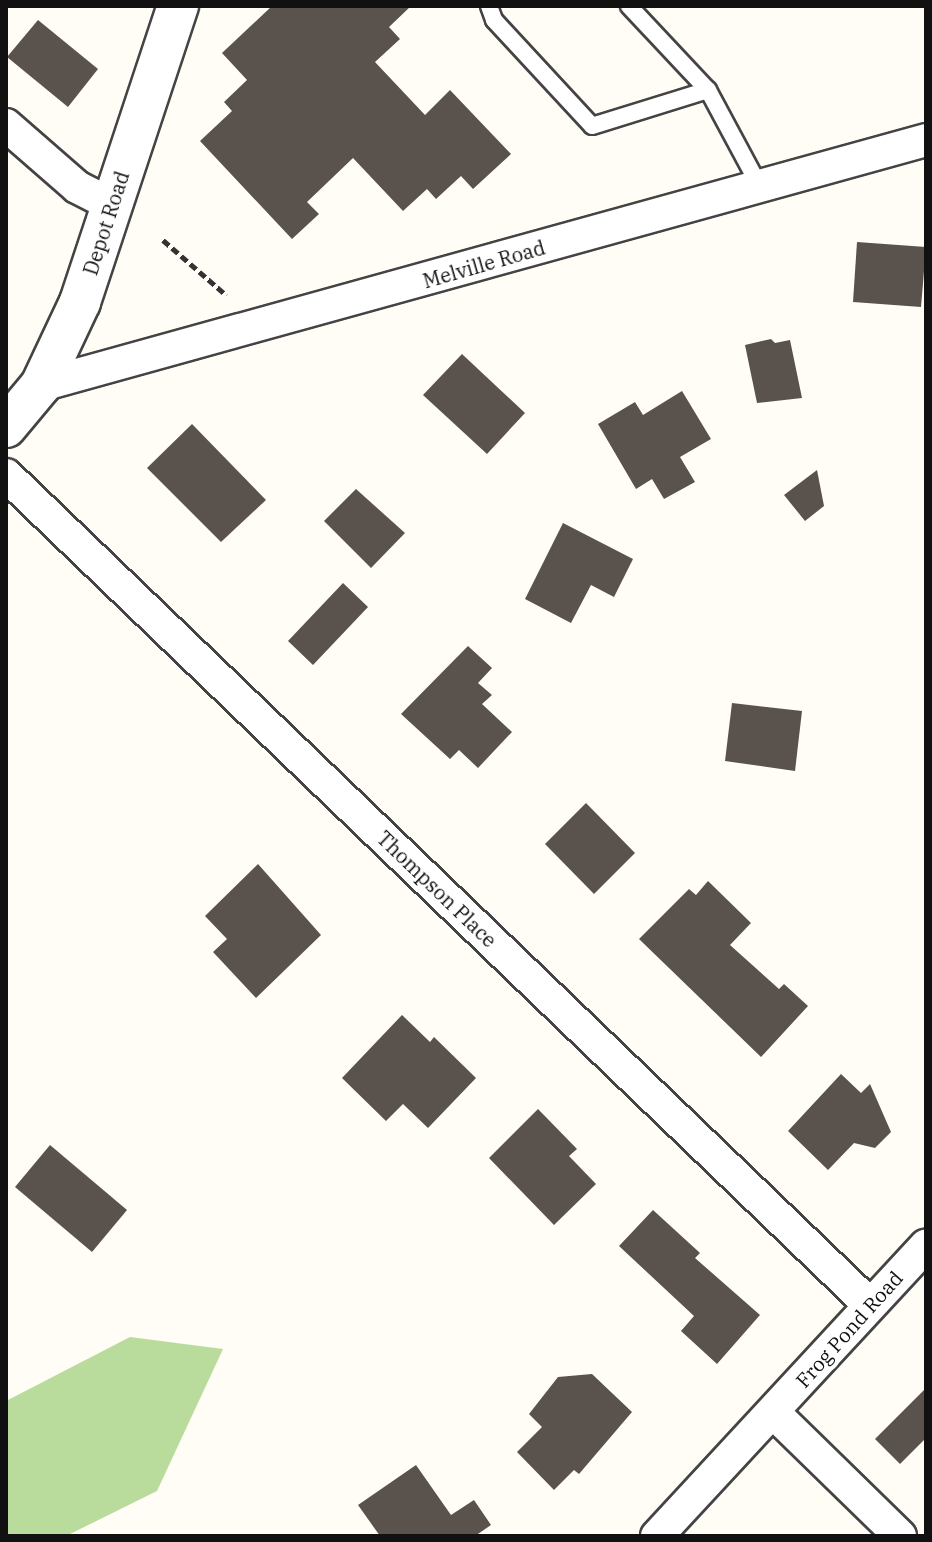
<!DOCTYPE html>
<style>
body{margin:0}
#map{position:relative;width:932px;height:1542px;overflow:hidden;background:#fffdf5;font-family:"IBM Plex Serif",serif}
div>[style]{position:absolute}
.forest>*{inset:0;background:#b9dc9c}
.building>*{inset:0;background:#5a524d}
.path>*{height:5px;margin-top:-2.5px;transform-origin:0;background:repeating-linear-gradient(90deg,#333 0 8px,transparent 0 12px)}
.roads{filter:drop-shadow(2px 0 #444) drop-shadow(-2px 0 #444) drop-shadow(0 2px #444) drop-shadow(0 -2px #444)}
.service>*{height:16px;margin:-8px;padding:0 8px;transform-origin:8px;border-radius:8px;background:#fff}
.minor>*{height:32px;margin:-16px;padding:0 16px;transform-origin:16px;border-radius:16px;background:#fff}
.tertiary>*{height:40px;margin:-20px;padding:0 20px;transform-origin:20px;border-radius:20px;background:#fff}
span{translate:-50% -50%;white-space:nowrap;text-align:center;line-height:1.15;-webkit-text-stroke:8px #fff;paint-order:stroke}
.street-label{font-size:20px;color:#111}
.frame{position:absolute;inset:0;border:8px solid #111;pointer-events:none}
</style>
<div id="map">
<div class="forest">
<div style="clip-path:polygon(130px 1337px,223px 1349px,157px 1491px,66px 1536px,6px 1536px,6px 1401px)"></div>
</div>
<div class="building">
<div style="clip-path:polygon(272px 6px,411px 6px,389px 27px,400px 39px,375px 62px,425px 115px,450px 90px,511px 154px,473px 189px,461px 176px,436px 199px,427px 189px,403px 211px,353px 158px,307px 202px,319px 214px,292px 239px,200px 141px,232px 111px,224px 102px,247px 80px,222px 53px)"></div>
<div style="clip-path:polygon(38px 20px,98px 69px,68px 107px,7px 57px)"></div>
<div style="clip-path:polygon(857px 242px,926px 247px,921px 307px,853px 302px)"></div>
<div style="clip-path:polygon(771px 339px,775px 343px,790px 340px,802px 398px,757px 403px,745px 345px)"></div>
<div style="clip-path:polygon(462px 354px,525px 413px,487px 454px,423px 395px)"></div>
<div style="clip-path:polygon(682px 391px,711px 439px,680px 457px,695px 482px,664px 499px,652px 479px,636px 489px,598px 424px,635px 402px,643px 415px)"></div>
<div style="clip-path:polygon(192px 424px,266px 500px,221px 542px,147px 468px)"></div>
<div style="clip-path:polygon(817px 470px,824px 506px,805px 521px,784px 495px)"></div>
<div style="clip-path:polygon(356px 489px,405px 533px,371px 568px,324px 521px)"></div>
<div style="clip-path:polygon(563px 523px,633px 559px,614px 597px,591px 585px,571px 623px,525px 599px)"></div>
<div style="clip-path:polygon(343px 583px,368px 607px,313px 665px,288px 641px)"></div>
<div style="clip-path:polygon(468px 646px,492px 668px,478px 683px,492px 695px,482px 704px,512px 732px,478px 768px,459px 750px,450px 759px,401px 714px)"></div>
<div style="clip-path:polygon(732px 703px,802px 711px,795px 771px,725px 761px)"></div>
<div style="clip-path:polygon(586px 803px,635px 853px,594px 894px,545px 844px)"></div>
<div style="clip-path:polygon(258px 864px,321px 935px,256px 998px,213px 952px,227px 939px,205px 916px)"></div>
<div style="clip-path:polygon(708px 881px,751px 923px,730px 945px,779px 989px,784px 984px,808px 1006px,761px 1057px,639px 939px,689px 889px,696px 895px)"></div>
<div style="clip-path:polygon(402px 1015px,430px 1042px,434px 1037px,476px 1078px,428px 1128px,403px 1104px,386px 1121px,342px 1078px)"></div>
<div style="clip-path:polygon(841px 1074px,861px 1093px,870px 1084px,891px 1132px,875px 1148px,854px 1143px,828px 1170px,788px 1131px)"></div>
<div style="clip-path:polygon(538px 1109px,577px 1149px,569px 1156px,596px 1184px,554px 1225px,489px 1158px)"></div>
<div style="clip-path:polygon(50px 1145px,127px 1210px,92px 1252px,15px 1187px)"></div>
<div style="clip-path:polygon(653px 1210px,700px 1253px,695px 1258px,760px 1315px,717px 1364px,681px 1331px,694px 1316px,619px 1246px)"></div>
<div style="clip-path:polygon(592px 1374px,632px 1412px,579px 1474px,574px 1470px,554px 1490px,517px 1452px,542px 1427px,529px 1414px,558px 1377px)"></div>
<div style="clip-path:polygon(926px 1388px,926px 1438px,900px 1464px,875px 1439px)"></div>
<div style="clip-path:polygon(416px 1465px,451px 1515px,474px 1500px,491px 1525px,475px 1536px,380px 1536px,358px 1505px)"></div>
</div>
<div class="path">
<div style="left:163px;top:240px;width:84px;rotate:41.1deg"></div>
</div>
<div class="roads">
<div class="service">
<div style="left:489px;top:6px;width:15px;rotate:70deg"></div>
<div style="left:494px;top:20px;width:144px;rotate:47.2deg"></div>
<div style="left:592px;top:126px;width:121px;rotate:-17.2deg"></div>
<div style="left:708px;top:90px;width:110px;rotate:61.8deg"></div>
<div style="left:629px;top:6px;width:115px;rotate:46.8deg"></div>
</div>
<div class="minor">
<div style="left:6px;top:125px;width:94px;rotate:41.1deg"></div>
<div style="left:77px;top:187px;width:39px;rotate:27deg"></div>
<div style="left:41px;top:385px;width:918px;rotate:-15.47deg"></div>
<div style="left:6px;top:475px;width:1197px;rotate:43.85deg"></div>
<div style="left:774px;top:1413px;width:176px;rotate:44.3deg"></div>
<div style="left:657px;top:1536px;width:396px;rotate:-47.2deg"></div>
</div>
<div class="tertiary">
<div style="left:6px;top:427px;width:55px;rotate:-50.2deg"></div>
<div style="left:41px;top:385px;width:92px;rotate:-64.8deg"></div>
<div style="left:80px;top:302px;width:312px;rotate:-71.7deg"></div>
</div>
</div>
<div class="street-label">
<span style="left:106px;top:223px;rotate:-72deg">Depot Road</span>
<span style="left:484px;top:264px;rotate:-16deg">Melville Road</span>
<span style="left:437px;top:889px;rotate:44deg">Thompson Place</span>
<span style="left:849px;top:1329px;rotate:-48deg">Frog Pond Road</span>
</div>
<div class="frame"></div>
</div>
